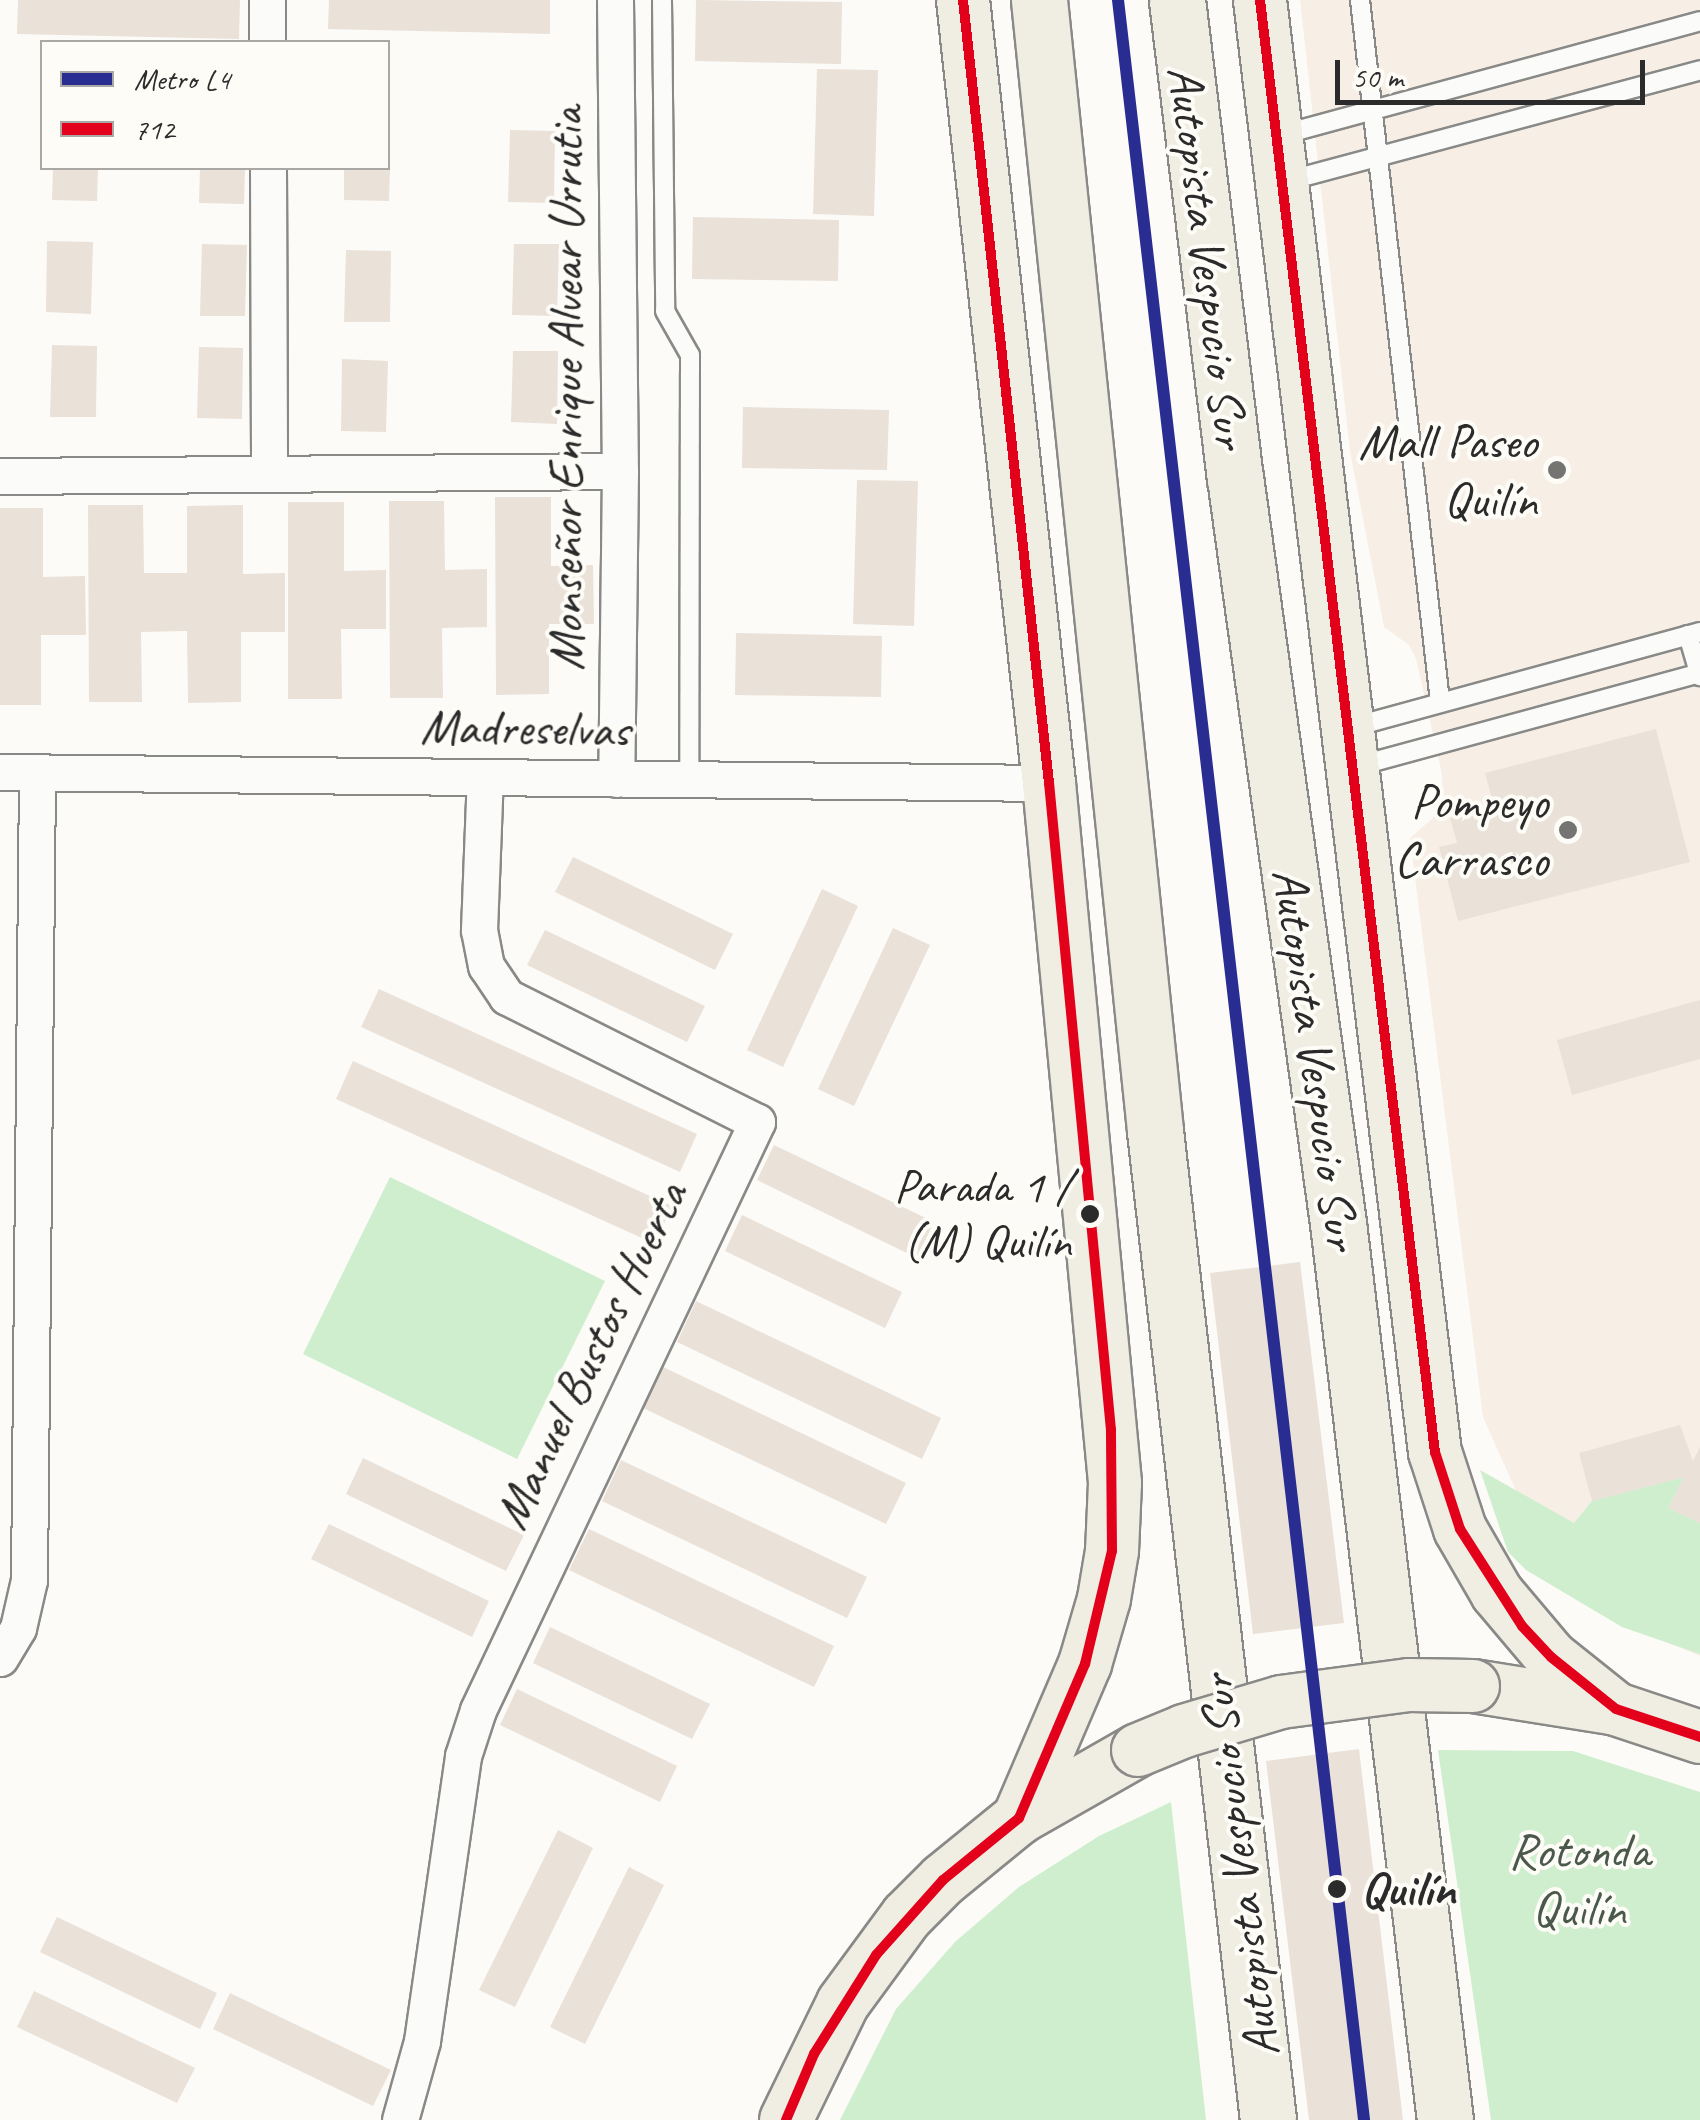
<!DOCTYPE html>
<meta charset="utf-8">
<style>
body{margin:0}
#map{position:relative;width:1700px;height:2120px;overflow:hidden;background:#fcfbf8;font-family:Caveat,sans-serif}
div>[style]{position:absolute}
.built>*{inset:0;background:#f7efe6}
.green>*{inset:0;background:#ceeecd}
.building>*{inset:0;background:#eae1d8}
.roads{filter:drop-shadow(2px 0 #898987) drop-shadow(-2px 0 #898987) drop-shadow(0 2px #898987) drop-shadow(0 -2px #898987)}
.service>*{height:18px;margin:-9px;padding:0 9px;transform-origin:9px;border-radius:9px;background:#fbfbf9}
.minor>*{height:35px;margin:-17.5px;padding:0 17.5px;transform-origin:17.5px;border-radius:17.5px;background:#fbfbf9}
.primary>*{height:52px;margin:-26px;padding:0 26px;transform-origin:26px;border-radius:26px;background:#f0ede2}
.motorway>*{height:55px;margin:-27.5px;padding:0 27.5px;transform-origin:27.5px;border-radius:27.5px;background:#f0ede2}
.bridges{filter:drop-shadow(2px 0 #898987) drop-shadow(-2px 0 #898987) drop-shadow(0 2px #898987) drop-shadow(0 -2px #898987)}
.primary-bridge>*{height:52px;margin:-26px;padding:0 26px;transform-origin:26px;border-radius:26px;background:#f0ede2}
.bus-1>*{height:10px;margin:-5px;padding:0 5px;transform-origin:5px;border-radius:5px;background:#e2001a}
.metro-1>*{height:12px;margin:-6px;padding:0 6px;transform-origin:6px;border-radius:6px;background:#292d91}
.dots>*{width:28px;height:28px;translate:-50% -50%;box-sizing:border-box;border:5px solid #fdfcf7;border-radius:50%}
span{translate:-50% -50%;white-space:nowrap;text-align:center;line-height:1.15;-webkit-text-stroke:8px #fdfcf7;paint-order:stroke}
.bus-label{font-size:48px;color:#2b2b2b}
.right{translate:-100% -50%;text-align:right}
.street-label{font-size:50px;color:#2b2b2b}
.poi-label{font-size:50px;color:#2b2b2b}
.park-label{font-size:50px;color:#4a594a}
.stop-label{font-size:50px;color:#2b2b2b;font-weight:700}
.left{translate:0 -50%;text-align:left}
.legend{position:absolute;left:40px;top:40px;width:350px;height:130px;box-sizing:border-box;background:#fdfcf7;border:2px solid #a9a8a5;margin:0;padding:12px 18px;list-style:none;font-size:30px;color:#2b2b2b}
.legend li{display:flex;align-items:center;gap:20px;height:50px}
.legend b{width:50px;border:2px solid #a9a8a5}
.scale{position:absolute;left:1335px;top:60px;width:310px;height:45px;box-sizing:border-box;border:5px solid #2b2b2b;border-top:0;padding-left:12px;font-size:30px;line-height:35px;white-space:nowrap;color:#2b2b2b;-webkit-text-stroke:8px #fdfcf7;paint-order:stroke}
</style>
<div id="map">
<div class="built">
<div style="clip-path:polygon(1300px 0,1700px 0,1700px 1656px,1644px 1633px,1536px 1536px,1483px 1417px,1410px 838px,1434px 817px,1442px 797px,1442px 774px,1416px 659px,1409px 645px,1384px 627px,1350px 452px)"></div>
</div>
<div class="green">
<div style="clip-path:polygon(390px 1177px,605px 1281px,517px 1459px,303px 1354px)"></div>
<div style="clip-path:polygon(1480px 1470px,1574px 1523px,1592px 1501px,1684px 1477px,1668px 1508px,1700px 1523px,1700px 1654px,1622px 1627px,1526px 1570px,1508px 1552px)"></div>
<div style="clip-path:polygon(1438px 1750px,1573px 1751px,1700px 1792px,1700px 2120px,1491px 2120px)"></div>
<div style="clip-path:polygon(1171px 1802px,1206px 2120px,840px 2120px,896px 2009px,955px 1942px,1019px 1887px,1099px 1836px)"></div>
</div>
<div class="building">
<div style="clip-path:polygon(18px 0,240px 0,239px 39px,17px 34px)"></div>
<div style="clip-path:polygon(329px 0,550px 0,550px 34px,328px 29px)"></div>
<div style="clip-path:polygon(696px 0,842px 2px,841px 64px,695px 61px)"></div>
<div style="clip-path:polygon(817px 69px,878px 70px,874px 216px,813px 214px)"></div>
<div style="clip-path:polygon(510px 130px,555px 131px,554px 203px,508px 202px)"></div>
<div style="clip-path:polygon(53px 168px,98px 168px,97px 201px,52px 200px)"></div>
<div style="clip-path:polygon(200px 168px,245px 168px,244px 204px,199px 203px)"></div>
<div style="clip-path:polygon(344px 168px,390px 168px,389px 201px,344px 200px)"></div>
<div style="clip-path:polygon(693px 217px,839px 220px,838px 281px,692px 279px)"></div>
<div style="clip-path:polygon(47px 241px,93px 242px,91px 314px,46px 312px)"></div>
<div style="clip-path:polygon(202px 244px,247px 245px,245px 316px,200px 316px)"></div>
<div style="clip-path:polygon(514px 244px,559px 244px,557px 316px,512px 315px)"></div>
<div style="clip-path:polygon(346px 250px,391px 251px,390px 322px,344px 322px)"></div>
<div style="clip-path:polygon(52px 345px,97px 346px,96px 417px,50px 417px)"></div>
<div style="clip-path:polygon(199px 347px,243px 348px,242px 419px,197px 418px)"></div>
<div style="clip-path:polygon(513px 351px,558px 351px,557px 424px,511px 422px)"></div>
<div style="clip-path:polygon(342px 359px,388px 361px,386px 432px,341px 431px)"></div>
<div style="clip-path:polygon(743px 407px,889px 410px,887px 470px,742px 468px)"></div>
<div style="clip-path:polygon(857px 480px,918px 481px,914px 626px,853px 624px)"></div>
<div style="clip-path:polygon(495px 497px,551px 497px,551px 566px,593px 565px,594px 624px,549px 624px,549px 694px,496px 695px)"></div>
<div style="clip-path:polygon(389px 501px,444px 501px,445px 570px,487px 569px,487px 627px,442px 628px,443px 698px,390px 698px)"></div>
<div style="clip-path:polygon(288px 502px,344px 502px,344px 571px,386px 570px,386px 629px,341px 629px,342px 699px,288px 699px)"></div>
<div style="clip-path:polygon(88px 505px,143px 505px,144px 573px,187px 573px,187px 506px,243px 505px,243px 574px,285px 573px,285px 632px,241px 632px,241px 702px,188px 703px,187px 631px,141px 632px,142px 702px,89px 702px)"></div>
<div style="clip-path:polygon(0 508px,43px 508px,43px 577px,85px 576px,86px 635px,41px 635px,41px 705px,0 705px)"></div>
<div style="clip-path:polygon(736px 633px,882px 636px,881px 697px,735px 695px)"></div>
<div style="clip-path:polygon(1656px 729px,1690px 862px,1458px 921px,1439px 847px,1457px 843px,1450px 818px,1494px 806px,1485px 773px)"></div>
<div style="clip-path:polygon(573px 857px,733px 934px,715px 970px,555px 892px)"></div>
<div style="clip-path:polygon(822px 889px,858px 906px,783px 1067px,747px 1050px)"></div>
<div style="clip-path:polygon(893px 928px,930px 945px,854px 1106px,818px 1089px)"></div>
<div style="clip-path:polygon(545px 930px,705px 1006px,687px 1042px,527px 965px)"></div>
<div style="clip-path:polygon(379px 989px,697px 1134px,680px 1172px,361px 1027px)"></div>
<div style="clip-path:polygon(1700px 1000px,1700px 1059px,1572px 1095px,1557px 1040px)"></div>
<div style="clip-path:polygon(353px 1061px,672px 1206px,655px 1244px,336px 1099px)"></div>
<div style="clip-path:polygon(774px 1145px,934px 1222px,917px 1258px,757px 1180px)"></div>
<div style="clip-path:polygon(742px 1215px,902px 1292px,885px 1328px,725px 1251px)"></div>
<div style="clip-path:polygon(1300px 1262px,1344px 1623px,1253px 1634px,1210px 1273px)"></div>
<div style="clip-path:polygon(696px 1301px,941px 1418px,922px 1459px,677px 1342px)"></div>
<div style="clip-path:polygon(661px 1366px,906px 1483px,886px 1524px,641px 1407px)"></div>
<div style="clip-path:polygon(1680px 1425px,1693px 1461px,1700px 1447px,1700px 1523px,1668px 1508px,1684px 1477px,1592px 1501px,1579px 1453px)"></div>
<div style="clip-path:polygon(363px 1458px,524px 1535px,506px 1571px,346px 1494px)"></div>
<div style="clip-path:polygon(621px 1460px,867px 1577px,847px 1618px,602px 1501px)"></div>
<div style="clip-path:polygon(329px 1524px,489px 1601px,472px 1637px,311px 1559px)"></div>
<div style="clip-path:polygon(589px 1529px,834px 1646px,814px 1687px,569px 1570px)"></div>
<div style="clip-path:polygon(550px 1627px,710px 1704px,692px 1739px,533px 1663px)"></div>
<div style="clip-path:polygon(517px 1689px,677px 1766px,660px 1802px,500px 1725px)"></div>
<div style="clip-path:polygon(1359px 1749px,1403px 2120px,1309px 2120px,1266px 1761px)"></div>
<div style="clip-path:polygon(558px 1830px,593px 1848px,515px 2007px,479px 1990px)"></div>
<div style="clip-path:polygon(629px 1867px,664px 1885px,585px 2044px,550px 2027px)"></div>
<div style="clip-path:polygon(57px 1917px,217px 1993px,200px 2029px,40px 1952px)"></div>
<div style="clip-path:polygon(34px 1991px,195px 2068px,177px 2103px,17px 2027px)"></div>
<div style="clip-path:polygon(230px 1993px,391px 2070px,373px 2106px,213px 2029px)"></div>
</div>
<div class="roads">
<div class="service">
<div style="left:662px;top:0;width:311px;rotate:89.4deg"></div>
<div style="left:665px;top:311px;width:51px;rotate:60.4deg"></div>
<div style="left:690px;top:355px;width:424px;rotate:90.1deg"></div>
<div style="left:1360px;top:0;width:706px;rotate:83.49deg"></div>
<div style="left:1281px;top:135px;width:434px;rotate:-15.2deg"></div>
<div style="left:1287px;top:181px;width:428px;rotate:-15deg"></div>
<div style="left:1688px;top:635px;width:43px;rotate:73.7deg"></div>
<div style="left:1353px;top:727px;width:360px;rotate:-15.3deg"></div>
<div style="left:1358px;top:766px;width:354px;rotate:-15.2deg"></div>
</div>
<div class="minor">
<div style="left:267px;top:0;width:42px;rotate:90deg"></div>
<div style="left:615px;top:0;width:471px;rotate:89.4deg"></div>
<div style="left:620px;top:471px;width:308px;rotate:90.7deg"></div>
<div style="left:268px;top:168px;width:306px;rotate:89.8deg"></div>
<div style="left:0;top:476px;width:620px;rotate:-0.46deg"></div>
<div style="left:0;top:772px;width:1049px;rotate:0.6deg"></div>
<div style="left:0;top:1658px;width:35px;rotate:-59deg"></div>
<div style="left:18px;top:1628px;width:49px;rotate:-77.1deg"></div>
<div style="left:29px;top:1580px;width:808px;rotate:-89.43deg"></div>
<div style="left:400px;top:2120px;width:82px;rotate:-74.4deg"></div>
<div style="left:422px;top:2041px;width:288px;rotate:-81.8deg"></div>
<div style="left:463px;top:1756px;width:48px;rotate:-71.9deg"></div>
<div style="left:478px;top:1710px;width:651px;rotate:-64.62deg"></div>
<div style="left:757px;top:1122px;width:280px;rotate:-153.4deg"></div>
<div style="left:507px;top:997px;width:37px;rotate:-124deg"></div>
<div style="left:486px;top:966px;width:37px;rotate:-101deg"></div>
<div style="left:479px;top:930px;width:153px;rotate:-87.8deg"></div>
</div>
<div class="primary">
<div style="left:963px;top:0;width:788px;rotate:83.73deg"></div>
<div style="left:1049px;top:783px;width:703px;rotate:84.61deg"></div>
<div style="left:1115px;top:1483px;width:68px;rotate:92.5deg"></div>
<div style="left:1112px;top:1551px;width:49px;rotate:99.5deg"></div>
<div style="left:1104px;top:1599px;width:68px;rotate:106.3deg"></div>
<div style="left:1085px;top:1664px;width:168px;rotate:113.2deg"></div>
<div style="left:1260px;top:0;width:1463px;rotate:83.13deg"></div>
<div style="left:1435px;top:1452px;width:81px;rotate:72deg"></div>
<div style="left:1460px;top:1529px;width:74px;rotate:60deg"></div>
<div style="left:1497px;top:1593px;width:84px;rotate:49.8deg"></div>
<div style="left:1551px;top:1657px;width:83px;rotate:38.7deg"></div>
<div style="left:1473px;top:1686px;width:145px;rotate:9.1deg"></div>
<div style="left:1616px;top:1709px;width:89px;rotate:18.4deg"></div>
<div style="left:786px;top:2120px;width:130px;rotate:-64deg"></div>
<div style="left:843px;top:2003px;width:108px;rotate:-53.7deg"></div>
<div style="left:907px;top:1916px;width:51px;rotate:-45deg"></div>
<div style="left:943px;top:1880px;width:98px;rotate:-39.2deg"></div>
<div style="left:1019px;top:1818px;width:137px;rotate:-29.7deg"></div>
</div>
<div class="motorway">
<div style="left:1039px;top:0;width:1137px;rotate:84.14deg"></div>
<div style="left:1155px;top:1131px;width:995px;rotate:83.48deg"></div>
<div style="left:1177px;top:0;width:481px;rotate:83.1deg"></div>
<div style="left:1235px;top:477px;width:753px;rotate:82.14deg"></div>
<div style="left:1338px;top:1223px;width:903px;rotate:83.2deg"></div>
</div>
</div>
<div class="bridges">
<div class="primary-bridge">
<div style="left:1138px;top:1750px;width:50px;rotate:-22.4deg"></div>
<div style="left:1184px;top:1731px;width:101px;rotate:-16.6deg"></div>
<div style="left:1281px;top:1702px;width:129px;rotate:-7.6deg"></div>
<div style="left:1409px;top:1685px;width:64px;rotate:0.9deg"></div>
</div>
</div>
<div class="bus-1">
<div style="left:1260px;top:0;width:1463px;rotate:83.13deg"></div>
<div style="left:1435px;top:1452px;width:81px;rotate:72deg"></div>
<div style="left:1460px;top:1529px;width:115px;rotate:57.4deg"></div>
<div style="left:1522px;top:1626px;width:42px;rotate:46.9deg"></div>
<div style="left:1551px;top:1657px;width:83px;rotate:38.7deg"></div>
<div style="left:1616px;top:1709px;width:89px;rotate:18.4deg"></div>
<div style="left:786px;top:2120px;width:72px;rotate:-67deg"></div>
<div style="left:814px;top:2054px;width:117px;rotate:-57.9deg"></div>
<div style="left:876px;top:1955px;width:101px;rotate:-48.2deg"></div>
<div style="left:943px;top:1880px;width:98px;rotate:-39.2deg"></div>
<div style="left:1019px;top:1818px;width:168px;rotate:-66.8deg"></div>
<div style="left:1085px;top:1664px;width:116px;rotate:-76.6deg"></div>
<div style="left:1112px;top:1551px;width:121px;rotate:-90.5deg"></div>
<div style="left:1111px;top:1430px;width:650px;rotate:-95.47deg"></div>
<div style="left:1049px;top:783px;width:788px;rotate:-96.27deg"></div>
</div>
<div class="metro-1">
<div style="left:1118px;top:0;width:2134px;rotate:83.38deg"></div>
</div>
<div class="dots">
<div style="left:1557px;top:470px;background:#747473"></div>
<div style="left:1568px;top:830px;background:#747473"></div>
<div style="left:1090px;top:1214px;background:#2b2b2b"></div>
<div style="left:1337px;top:1889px;background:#2b2b2b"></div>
</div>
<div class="bus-label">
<span class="right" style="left:1071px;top:1214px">Parada 1 /<br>(M) Quilín</span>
</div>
<div class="street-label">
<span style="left:1208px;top:257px;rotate:83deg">Autopista Vespucio Sur</span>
<span style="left:566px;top:389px;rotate:-90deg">Monseñor Enrique Alvear Urrutia</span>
<span style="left:525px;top:728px;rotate:1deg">Madreselvas</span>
<span style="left:1316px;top:1059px;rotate:82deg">Autopista Vespucio Sur</span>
<span style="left:590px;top:1355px;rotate:-64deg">Manuel Bustos Huerta</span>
<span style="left:1239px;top:1866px;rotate:-97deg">Autopista Vespucio Sur</span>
</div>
<div class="poi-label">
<span class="right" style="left:1537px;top:470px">Mall Paseo<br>Quilín</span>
<span class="right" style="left:1548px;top:830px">Pompeyo<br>Carrasco</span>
</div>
<div class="park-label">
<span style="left:1579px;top:1879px">Rotonda<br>Quilín</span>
</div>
<div class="stop-label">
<span class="left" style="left:1361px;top:1889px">Quilín</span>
</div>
<ul class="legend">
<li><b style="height:12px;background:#292d91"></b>Metro L4</li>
<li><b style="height:12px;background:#e2001a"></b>712</li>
</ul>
<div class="scale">50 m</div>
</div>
